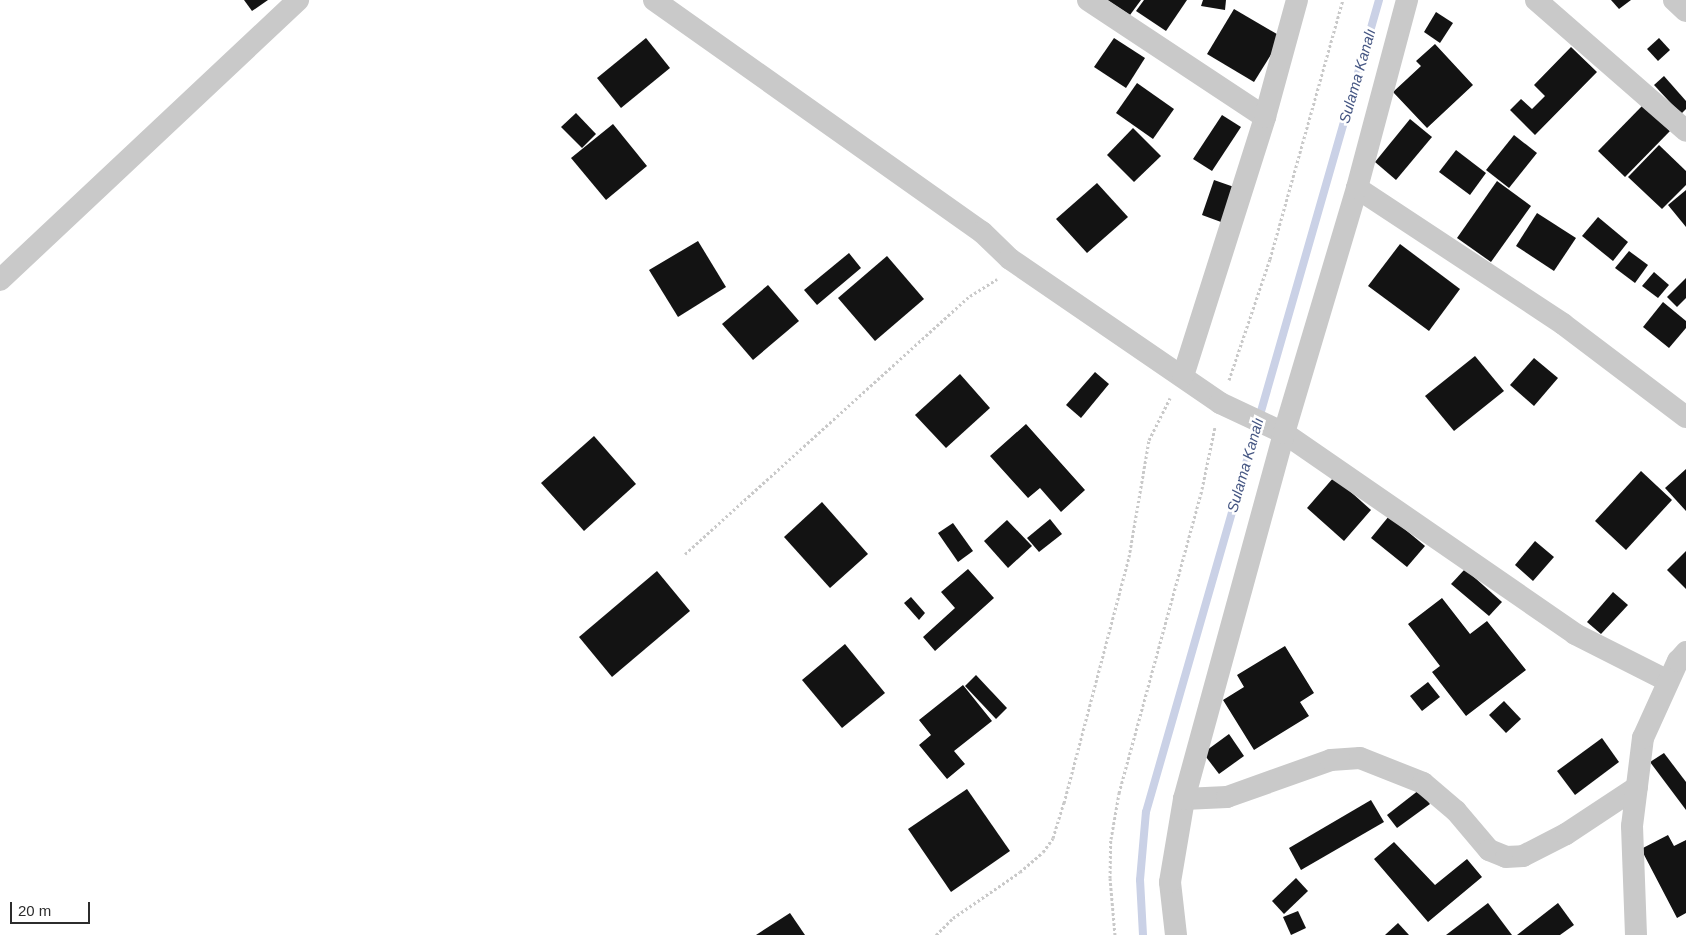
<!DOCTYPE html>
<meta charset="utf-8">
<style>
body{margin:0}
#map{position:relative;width:1686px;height:935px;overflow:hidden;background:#fff;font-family:Arial,sans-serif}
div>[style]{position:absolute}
.stream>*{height:8px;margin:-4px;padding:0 4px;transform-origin:4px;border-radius:4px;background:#cad1e6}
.building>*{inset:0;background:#131313}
.path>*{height:3px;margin-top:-1.5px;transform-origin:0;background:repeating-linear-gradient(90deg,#c9c9c9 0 2.5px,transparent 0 5px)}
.street>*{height:22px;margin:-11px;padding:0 11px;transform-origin:11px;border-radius:11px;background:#c9c9c9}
span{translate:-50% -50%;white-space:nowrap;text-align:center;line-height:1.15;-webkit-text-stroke:5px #fff;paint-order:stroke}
.water-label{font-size:15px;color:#455683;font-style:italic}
.scale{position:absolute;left:10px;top:902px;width:80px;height:22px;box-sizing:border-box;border:2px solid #2c2c2c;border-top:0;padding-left:6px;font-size:15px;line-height:18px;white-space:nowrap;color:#2c2c2c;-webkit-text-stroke:4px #fff;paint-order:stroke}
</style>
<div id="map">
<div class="stream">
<div style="left:1143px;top:935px;width:55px;rotate:-93.1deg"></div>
<div style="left:1140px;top:880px;width:68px;rotate:-85deg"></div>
<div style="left:1146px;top:812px;width:845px;rotate:-73.99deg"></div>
</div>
<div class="building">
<div style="clip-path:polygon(244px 0,268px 0,252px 11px)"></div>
<div style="clip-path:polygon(1107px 0,1141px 0,1130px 15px)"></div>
<div style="clip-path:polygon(1144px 0,1187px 0,1166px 31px,1136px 11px)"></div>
<div style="clip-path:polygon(1203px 0,1226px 0,1225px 10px,1201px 6px)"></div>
<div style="clip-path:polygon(1611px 0,1631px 0,1619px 9px)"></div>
<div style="clip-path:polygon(1234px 9px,1282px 37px,1254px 82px,1207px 54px)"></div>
<div style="clip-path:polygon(1436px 12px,1453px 23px,1440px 43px,1424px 32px)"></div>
<div style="clip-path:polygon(646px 38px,670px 68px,621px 108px,597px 78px)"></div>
<div style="clip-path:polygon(1114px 38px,1145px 58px,1126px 88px,1094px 67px)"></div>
<div style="clip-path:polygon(1659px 38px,1670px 50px,1658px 61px,1647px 49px)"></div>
<div style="clip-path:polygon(1435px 44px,1473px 85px,1427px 128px,1393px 92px,1421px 66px,1416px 61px)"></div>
<div style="clip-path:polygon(1571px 47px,1597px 72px,1535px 135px,1510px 110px,1521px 99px,1532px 109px,1545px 96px,1534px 85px)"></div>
<div style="clip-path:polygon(1664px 76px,1686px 101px,1686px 109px,1681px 114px,1654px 85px)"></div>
<div style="clip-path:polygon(1137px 83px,1174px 109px,1153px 139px,1116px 113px)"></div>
<div style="clip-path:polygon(1643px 105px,1670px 131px,1625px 177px,1598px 151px)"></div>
<div style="clip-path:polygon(576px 113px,596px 134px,582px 148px,561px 127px)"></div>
<div style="clip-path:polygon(1222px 115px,1241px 127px,1212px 171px,1193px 159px)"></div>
<div style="clip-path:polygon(1410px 119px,1432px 137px,1396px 180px,1375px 162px)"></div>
<div style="clip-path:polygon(613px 124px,647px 166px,606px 200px,571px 158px)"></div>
<div style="clip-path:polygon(1133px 128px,1161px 156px,1134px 182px,1107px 155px)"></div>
<div style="clip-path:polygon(1514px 135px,1537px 153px,1509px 188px,1486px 170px)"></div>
<div style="clip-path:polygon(1659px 145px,1686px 171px,1686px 185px,1662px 209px,1628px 177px)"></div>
<div style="clip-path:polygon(1456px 150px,1486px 173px,1470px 195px,1439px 172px)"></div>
<div style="clip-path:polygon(1214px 180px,1234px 187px,1221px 222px,1202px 215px)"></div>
<div style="clip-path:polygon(1497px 181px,1531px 206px,1491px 262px,1457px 238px)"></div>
<div style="clip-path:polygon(1097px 183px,1128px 217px,1087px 253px,1056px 219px)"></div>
<div style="clip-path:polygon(1686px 190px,1686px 227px,1668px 205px)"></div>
<div style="clip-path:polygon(1537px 213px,1576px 238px,1554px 271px,1516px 246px)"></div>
<div style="clip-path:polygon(1598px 217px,1628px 242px,1613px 261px,1582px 236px)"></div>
<div style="clip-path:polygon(698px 241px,726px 287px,678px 317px,649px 270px)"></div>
<div style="clip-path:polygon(1400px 244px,1460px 289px,1429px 331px,1368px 286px)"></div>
<div style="clip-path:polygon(1629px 251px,1648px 265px,1635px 283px,1615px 268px)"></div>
<div style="clip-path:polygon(849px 253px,861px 268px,817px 305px,804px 290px)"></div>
<div style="clip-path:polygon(887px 256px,924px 299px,875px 341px,838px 298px)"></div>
<div style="clip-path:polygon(1654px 272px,1669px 285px,1658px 298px,1642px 286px)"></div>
<div style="clip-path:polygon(1686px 278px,1686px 298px,1677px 307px,1667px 297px)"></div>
<div style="clip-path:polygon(768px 285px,799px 321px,753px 360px,722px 324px)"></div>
<div style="clip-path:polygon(1663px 302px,1686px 321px,1686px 328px,1669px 348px,1643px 327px)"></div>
<div style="clip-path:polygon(1475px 356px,1504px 391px,1454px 431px,1425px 396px)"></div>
<div style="clip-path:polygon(1534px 358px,1558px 378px,1534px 406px,1510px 385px)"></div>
<div style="clip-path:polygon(1095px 372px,1109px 384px,1081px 418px,1066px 405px)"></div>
<div style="clip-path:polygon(960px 374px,990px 408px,946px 448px,915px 415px)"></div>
<div style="clip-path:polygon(1026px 424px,1085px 490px,1061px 512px,1040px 488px,1028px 498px,990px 456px)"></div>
<div style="clip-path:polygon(594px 436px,636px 484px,584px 531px,541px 483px)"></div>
<div style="clip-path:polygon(1686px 469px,1686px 511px,1665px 488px)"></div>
<div style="clip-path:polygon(1641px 471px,1672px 500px,1626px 550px,1595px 521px)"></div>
<div style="clip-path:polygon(1334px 477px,1371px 510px,1344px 541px,1307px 508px)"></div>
<div style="clip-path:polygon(822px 502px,868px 554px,830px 588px,784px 537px)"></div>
<div style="clip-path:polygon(1389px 516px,1425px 546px,1407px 567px,1371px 538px)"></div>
<div style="clip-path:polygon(1050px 519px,1062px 534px,1039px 552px,1027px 538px)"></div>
<div style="clip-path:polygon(1007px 520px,1032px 546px,1008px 568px,984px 541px)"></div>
<div style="clip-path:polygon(953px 523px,973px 551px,958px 562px,938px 533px)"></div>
<div style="clip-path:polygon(1535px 541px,1554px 557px,1533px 581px,1515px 565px)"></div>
<div style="clip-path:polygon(1686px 551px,1686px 589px,1667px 570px)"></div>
<div style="clip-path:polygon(968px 569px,994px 598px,935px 651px,923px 637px,955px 608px,941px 592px)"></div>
<div style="clip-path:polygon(1465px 569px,1502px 602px,1489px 616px,1451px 584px)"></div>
<div style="clip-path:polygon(657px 571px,690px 611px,612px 677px,579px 637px)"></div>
<div style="clip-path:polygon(1613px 592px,1628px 605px,1601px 634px,1587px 622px)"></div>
<div style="clip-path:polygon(911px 597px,925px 613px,919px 620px,904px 603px)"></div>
<div style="clip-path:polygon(1442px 598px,1470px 634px,1487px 621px,1526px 670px,1466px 716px,1432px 672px,1440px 666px,1408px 624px)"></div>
<div style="clip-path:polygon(845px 644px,885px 693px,842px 728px,802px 680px)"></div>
<div style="clip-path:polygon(1285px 646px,1314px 693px,1300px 702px,1309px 716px,1254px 750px,1223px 700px,1244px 687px,1237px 675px)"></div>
<div style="clip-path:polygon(976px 675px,1007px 708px,996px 719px,965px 686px)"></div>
<div style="clip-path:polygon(1428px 682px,1440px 697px,1422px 711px,1410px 696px)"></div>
<div style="clip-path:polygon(963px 685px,992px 721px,954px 751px,965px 764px,947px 779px,919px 745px,931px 735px,919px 720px)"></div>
<div style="clip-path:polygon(1504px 701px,1521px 719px,1506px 733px,1489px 715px)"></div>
<div style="clip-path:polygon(1229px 734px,1244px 756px,1219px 774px,1203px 753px)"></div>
<div style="clip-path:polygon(1602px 738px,1619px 762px,1575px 795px,1557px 771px)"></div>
<div style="clip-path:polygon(1664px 753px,1686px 782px,1686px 810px,1650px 762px)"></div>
<div style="clip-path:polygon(967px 789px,1010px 851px,951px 892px,908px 829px)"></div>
<div style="clip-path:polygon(1419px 790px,1430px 804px,1397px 828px,1387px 815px)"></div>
<div style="clip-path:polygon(1371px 800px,1384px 822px,1301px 870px,1289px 848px)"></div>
<div style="clip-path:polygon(1668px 835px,1674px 846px,1686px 840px,1686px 913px,1677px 918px,1641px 849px)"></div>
<div style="clip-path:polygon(1394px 842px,1435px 885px,1467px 859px,1482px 877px,1428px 922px,1374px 859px)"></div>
<div style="clip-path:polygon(1296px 878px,1308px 891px,1284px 914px,1272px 901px)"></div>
<div style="clip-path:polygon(1488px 903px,1512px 935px,1446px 935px)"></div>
<div style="clip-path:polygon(1558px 903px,1574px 925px,1560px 935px,1517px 935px)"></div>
<div style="clip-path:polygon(1298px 911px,1306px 928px,1291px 935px,1283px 917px)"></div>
<div style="clip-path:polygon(790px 913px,805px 935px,756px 935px)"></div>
<div style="clip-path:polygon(1398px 923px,1409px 935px,1385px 935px)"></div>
</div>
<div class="path">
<div style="left:1229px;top:380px;width:128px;rotate:-71.3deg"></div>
<div style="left:1270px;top:259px;width:269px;rotate:-74.3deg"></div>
<div style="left:685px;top:554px;width:384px;rotate:-42.2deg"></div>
<div style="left:970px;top:296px;width:32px;rotate:-32deg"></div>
<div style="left:936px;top:935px;width:24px;rotate:-45deg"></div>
<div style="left:953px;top:918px;width:81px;rotate:-34.5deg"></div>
<div style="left:1020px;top:872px;width:30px;rotate:-41deg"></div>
<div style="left:1043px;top:852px;width:17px;rotate:-54deg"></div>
<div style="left:1053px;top:838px;width:37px;rotate:-73deg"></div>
<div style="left:1064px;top:803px;width:254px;rotate:-75.2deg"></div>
<div style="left:1129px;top:557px;width:119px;rotate:-80.3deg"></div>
<div style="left:1149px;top:440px;width:47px;rotate:-63.4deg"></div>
<div style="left:1115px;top:935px;width:57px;rotate:-95deg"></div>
<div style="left:1110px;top:878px;width:39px;rotate:-89deg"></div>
<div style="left:1111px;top:839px;width:47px;rotate:-80.1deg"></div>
<div style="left:1119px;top:793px;width:315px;rotate:-74.7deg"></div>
<div style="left:1202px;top:489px;width:63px;rotate:-78.2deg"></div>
</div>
<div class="street">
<div style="left:654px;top:0;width:402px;rotate:35.3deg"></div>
<div style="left:982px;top:232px;width:39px;rotate:44deg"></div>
<div style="left:1010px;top:259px;width:255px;rotate:34.4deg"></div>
<div style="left:1220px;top:403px;width:71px;rotate:25.1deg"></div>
<div style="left:1284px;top:433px;width:354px;rotate:34.6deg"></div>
<div style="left:1575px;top:634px;width:104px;rotate:26.8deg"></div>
<div style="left:1088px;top:0;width:212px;rotate:33.5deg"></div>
<div style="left:1536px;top:0;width:199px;rotate:41.1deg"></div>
<div style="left:1674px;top:0;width:16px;rotate:43deg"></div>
<div style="left:1357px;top:188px;width:247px;rotate:33.4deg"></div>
<div style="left:1563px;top:324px;width:154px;rotate:37.1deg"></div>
<div style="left:0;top:280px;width:409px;rotate:-43.2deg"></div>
<div style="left:1183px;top:376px;width:272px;rotate:-72.4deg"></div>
<div style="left:1265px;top:117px;width:121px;rotate:-74.7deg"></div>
<div style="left:1184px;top:799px;width:43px;rotate:-2.7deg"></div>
<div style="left:1227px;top:797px;width:110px;rotate:-19.6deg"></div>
<div style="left:1331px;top:760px;width:29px;rotate:-4deg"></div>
<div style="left:1360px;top:758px;width:68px;rotate:21.6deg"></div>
<div style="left:1423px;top:783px;width:43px;rotate:40.3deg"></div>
<div style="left:1456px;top:811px;width:51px;rotate:49.8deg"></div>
<div style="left:1489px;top:850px;width:18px;rotate:22deg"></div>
<div style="left:1506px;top:857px;width:17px;rotate:-3deg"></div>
<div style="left:1523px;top:856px;width:48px;rotate:-27.1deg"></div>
<div style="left:1566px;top:834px;width:85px;rotate:-33.5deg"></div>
<div style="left:1176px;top:935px;width:53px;rotate:-96.5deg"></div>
<div style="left:1170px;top:882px;width:84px;rotate:-80.4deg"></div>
<div style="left:1184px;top:799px;width:379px;rotate:-74.7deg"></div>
<div style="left:1284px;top:433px;width:256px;rotate:-73.4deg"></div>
<div style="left:1357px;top:188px;width:195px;rotate:-75.1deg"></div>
<div style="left:1636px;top:935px;width:109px;rotate:-92.1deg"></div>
<div style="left:1632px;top:826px;width:89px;rotate:-82.9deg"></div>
<div style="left:1643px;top:738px;width:85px;rotate:-65.6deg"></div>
<div style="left:1678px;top:661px;width:12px;rotate:-48deg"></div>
</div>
<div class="water-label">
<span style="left:1357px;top:76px;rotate:-74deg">Sulama Kanalı</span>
<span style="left:1245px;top:465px;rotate:-74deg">Sulama Kanalı</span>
</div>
<div class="scale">20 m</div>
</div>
